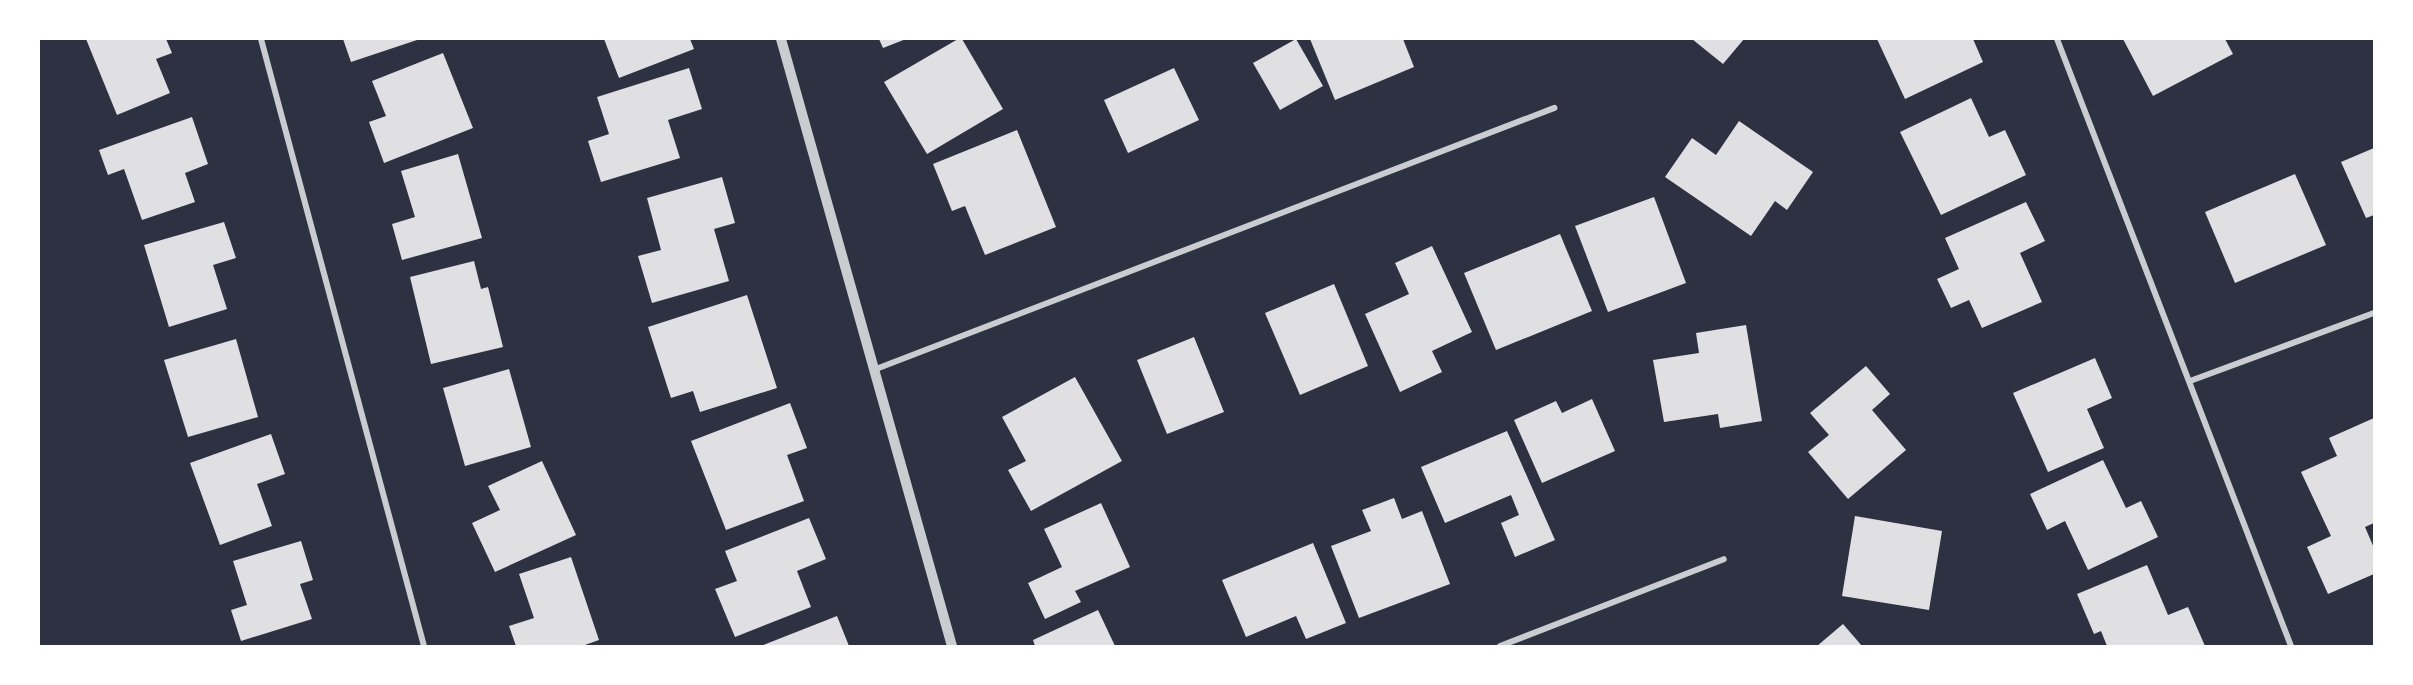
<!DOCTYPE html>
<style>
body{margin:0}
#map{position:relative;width:2413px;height:685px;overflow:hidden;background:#2d3142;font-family:Barlow,sans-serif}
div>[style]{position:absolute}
.building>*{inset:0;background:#e0e0e3}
.minor>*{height:6px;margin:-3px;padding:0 3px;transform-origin:3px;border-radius:3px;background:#caccd0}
.tertiary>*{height:10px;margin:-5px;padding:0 5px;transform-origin:5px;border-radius:5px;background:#caccd0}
span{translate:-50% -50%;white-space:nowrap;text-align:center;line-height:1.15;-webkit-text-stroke:5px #fff;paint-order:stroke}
.frame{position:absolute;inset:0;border:40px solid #fff;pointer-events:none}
</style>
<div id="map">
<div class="building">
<div style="clip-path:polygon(86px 39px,166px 39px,172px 53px,156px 59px,170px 93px,117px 115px)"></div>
<div style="clip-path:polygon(343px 39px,420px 39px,351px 62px)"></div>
<div style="clip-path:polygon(604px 39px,690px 39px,694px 49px,619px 78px)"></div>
<div style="clip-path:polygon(879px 39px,906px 39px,883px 48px)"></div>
<div style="clip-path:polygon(958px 39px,962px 39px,1003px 109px,927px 154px,884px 82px)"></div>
<div style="clip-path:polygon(1296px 39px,1323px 86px,1280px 110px,1253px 63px)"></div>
<div style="clip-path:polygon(1310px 39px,1403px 39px,1414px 67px,1335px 100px)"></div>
<div style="clip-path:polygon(1692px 39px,1744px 39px,1723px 64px)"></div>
<div style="clip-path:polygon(1877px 39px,1973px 39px,1983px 62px,1905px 99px)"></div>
<div style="clip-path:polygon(2123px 39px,2225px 39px,2233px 54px,2153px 96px)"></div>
<div style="clip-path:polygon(443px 53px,473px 128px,384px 163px,369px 122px,386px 116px,372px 81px)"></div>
<div style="clip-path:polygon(689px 68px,702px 109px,668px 120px,680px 158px,601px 182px,588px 141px,609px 134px,597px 97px)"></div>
<div style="clip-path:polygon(1174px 68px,1199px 120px,1128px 153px,1104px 100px)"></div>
<div style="clip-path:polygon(1971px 98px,1989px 137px,2005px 130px,2026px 175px,1941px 215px,1900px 132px)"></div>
<div style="clip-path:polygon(192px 117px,208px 164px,185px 173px,195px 202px,142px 220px,124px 169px,108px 175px,99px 150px)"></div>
<div style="clip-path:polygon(1739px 121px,1813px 172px,1787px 210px,1775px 201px,1751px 236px,1665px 177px,1692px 138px,1716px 155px)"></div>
<div style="clip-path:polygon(1017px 130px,1056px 227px,985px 255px,965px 206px,952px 211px,933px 164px)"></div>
<div style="clip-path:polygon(2374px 148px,2374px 215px,2366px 218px,2341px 162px)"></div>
<div style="clip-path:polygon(458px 154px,482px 238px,402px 260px,392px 224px,415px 217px,401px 171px)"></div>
<div style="clip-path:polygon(2295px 174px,2326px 245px,2235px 283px,2205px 212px)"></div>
<div style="clip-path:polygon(722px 177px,735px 223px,714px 229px,729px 281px,652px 303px,638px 256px,661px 250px,647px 198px)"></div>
<div style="clip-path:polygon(1654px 197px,1686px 283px,1608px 312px,1575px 226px)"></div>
<div style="clip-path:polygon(2026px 202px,2045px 241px,2020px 253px,2042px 302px,1982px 328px,1969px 300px,1951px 308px,1937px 279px,1959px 269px,1945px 238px)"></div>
<div style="clip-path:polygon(224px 222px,236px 258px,213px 265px,227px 309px,169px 327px,144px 245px)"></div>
<div style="clip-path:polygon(1560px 234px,1592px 311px,1496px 350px,1464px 273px)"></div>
<div style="clip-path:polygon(1432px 246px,1472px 332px,1432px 351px,1442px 372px,1400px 392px,1365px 314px,1409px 294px,1395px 263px)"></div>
<div style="clip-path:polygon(474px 261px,481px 289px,488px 287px,503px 347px,431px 364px,410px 277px)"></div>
<div style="clip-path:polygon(1334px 284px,1368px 366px,1300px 395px,1265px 313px)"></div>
<div style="clip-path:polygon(747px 295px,777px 388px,700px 412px,693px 391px,671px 398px,648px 327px)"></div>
<div style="clip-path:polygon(1746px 325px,1762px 421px,1720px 428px,1718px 414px,1664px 422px,1653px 360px,1699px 353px,1696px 333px)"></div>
<div style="clip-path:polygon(1194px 337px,1224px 412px,1167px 434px,1137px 360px)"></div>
<div style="clip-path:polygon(236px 339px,258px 417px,188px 437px,164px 360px)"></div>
<div style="clip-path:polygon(2095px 358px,2112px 398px,2087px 409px,2104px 448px,2048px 472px,2013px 393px)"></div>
<div style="clip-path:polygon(1866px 366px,1890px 394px,1872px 410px,1906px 450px,1848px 499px,1808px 452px,1829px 435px,1810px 413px)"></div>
<div style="clip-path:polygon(509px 369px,531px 447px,465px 466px,443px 388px)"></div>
<div style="clip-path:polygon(1075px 377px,1122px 461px,1031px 511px,1008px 470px,1026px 461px,1002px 417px)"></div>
<div style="clip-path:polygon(1592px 399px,1615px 451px,1542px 483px,1514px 420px,1556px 401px,1562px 413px)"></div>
<div style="clip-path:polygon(790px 403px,807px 448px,787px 455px,804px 501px,726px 530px,691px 441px)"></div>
<div style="clip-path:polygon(2374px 418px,2374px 523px,2365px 527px,2374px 548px,2374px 574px,2328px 594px,2307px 547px,2331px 536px,2301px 472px,2337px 456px,2329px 438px)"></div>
<div style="clip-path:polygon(1507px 431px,1555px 540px,1515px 557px,1501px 523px,1519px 515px,1511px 495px,1445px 523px,1421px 467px)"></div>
<div style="clip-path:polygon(271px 434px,285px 474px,257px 484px,272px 526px,220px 545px,190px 463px)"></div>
<div style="clip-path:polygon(2103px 460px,2126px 508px,2141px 501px,2158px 537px,2088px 570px,2065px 521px,2047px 530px,2030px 494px)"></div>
<div style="clip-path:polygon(542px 461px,576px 535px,495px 572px,472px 523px,500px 510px,488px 486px)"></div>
<div style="clip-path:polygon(1394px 498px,1402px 519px,1422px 511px,1450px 584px,1359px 618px,1331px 546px,1371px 531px,1362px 510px)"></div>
<div style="clip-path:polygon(1101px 503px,1130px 567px,1075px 591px,1081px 602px,1045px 619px,1028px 583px,1062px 567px,1044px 529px)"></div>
<div style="clip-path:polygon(1855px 516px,1942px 531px,1929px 610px,1842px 596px)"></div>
<div style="clip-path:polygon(809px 518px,826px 559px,797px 571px,811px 607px,735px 637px,715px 589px,737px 581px,725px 551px)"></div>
<div style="clip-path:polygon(301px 541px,313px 580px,300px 584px,312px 619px,241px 641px,231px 610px,247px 605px,233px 561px)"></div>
<div style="clip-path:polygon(1313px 543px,1346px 623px,1306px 639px,1296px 616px,1246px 637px,1222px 580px)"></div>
<div style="clip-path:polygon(571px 557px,599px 640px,582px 646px,516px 646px,509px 626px,534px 618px,519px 574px)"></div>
<div style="clip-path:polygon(2147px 565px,2168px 615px,2188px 607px,2205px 646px,2107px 646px,2101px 631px,2094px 634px,2077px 594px)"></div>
<div style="clip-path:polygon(1098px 610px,1115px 646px,1035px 646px,1033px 640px)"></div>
<div style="clip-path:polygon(837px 616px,849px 646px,761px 646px)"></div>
<div style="clip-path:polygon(1843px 624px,1862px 646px,1817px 646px)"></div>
</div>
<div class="minor">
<div style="left:261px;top:39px;width:629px;rotate:74.97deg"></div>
<div style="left:2057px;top:39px;width:651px;rotate:68.92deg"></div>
<div style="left:876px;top:369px;width:727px;rotate:-21.05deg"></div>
<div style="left:2190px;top:381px;width:196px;rotate:-20.3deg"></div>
<div style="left:1500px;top:646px;width:240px;rotate:-21.2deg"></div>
</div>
<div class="tertiary">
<div style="left:781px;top:39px;width:631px;rotate:74.27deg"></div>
</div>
<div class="frame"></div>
</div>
